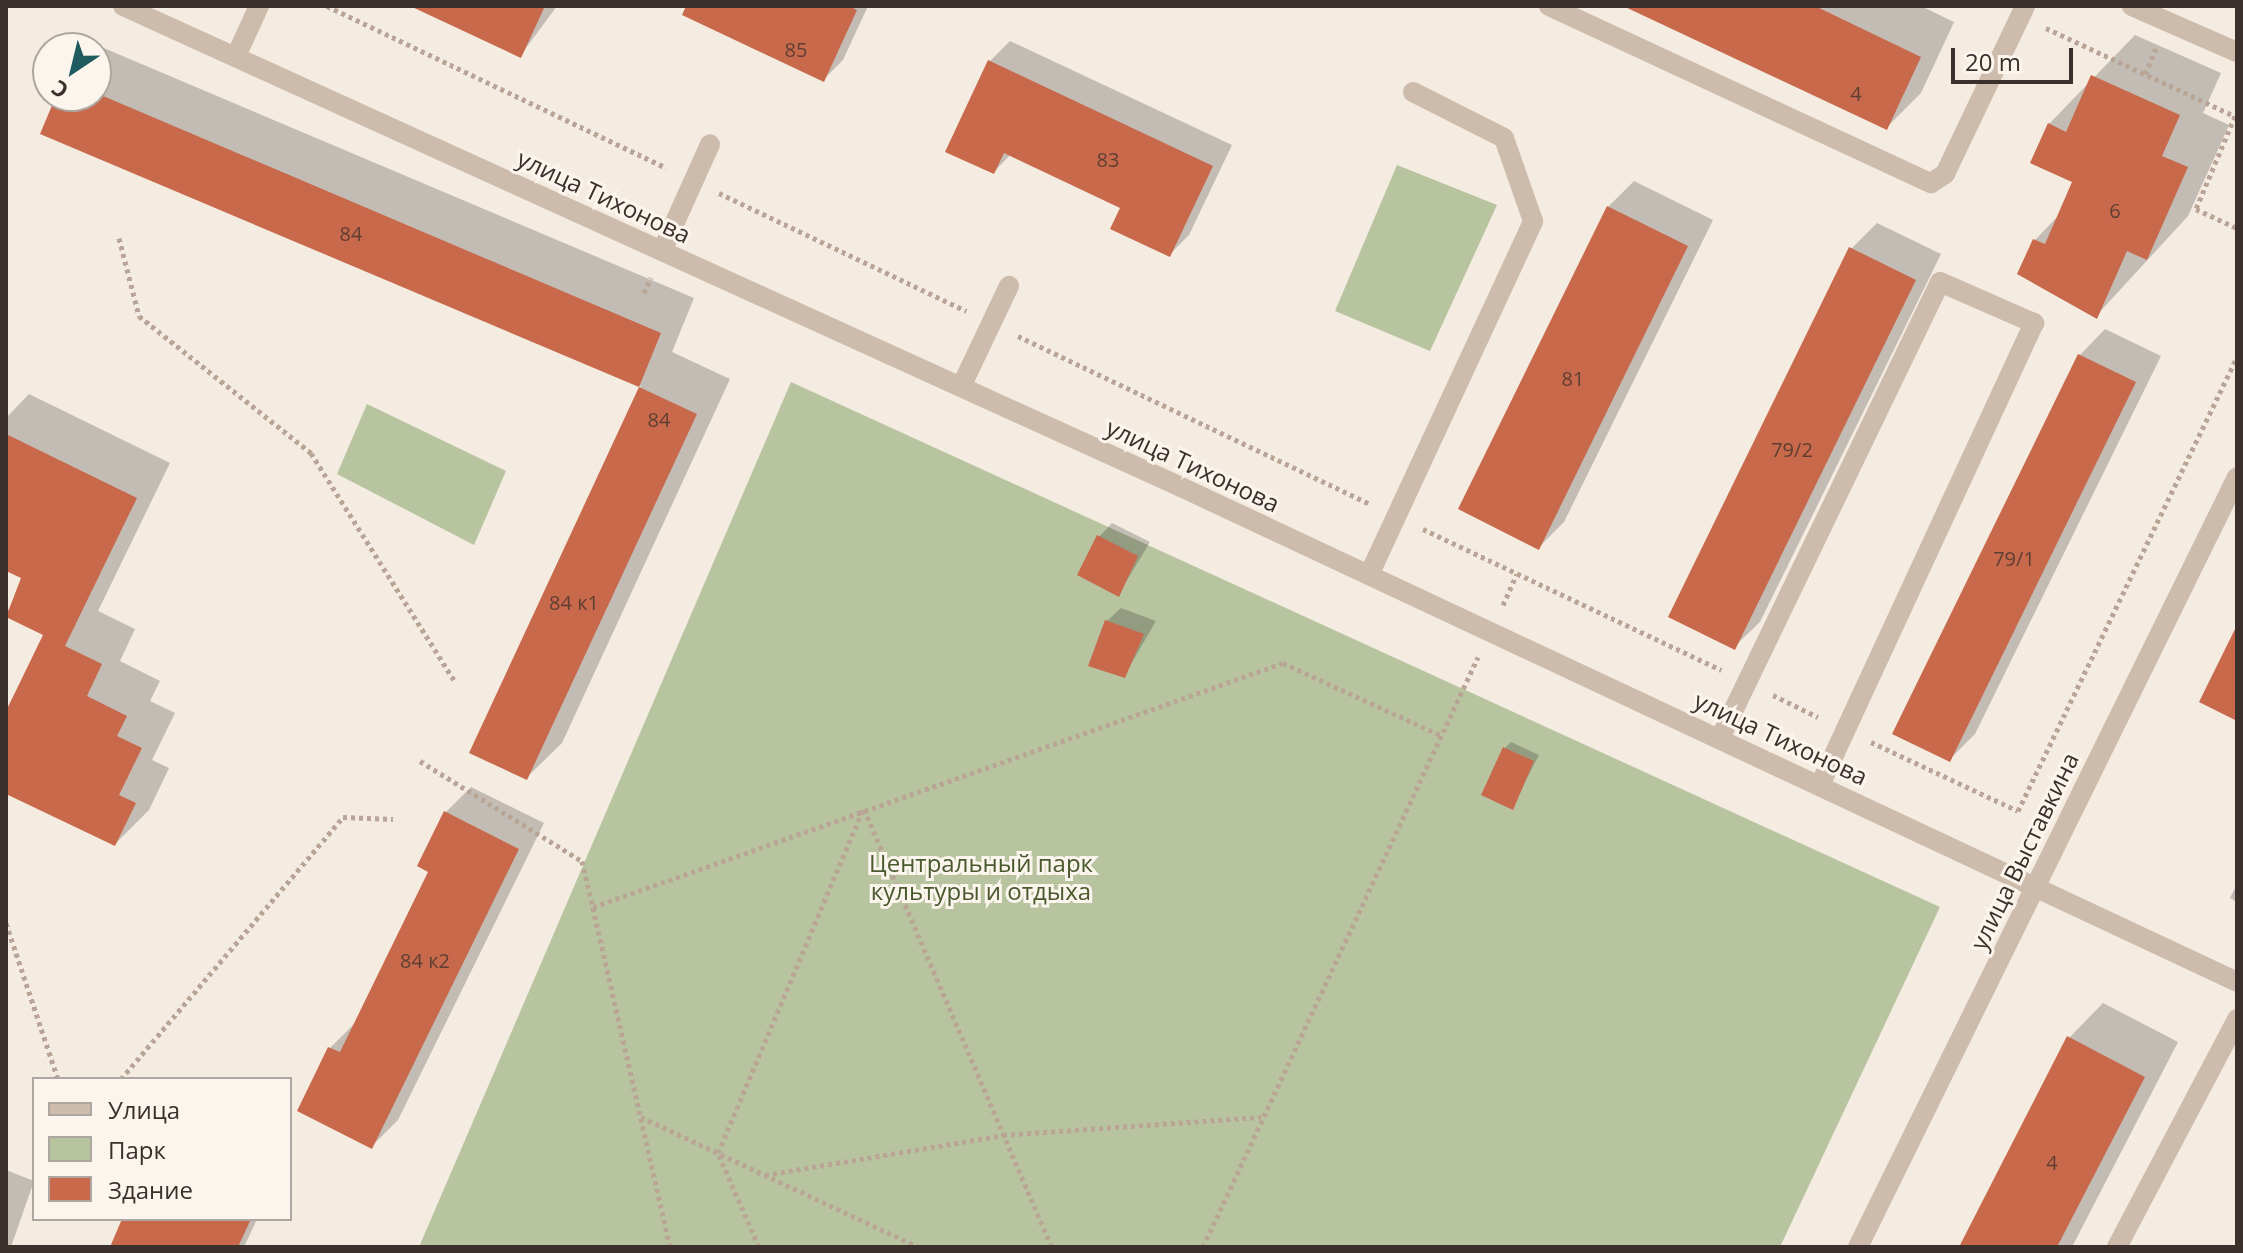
<!DOCTYPE html>
<meta charset="utf-8">
<style>
body{margin:0}
#map{position:relative;width:2243px;height:1253px;overflow:hidden;background:#f4ebe1;font-family:"Open Sans",sans-serif}
div>[style]{position:absolute}
.green>*{inset:0;background:#b8c4a0}
.shadow>*{inset:0;background:#0003}
.building>*{inset:0;background:#c8694b}
.path>*{height:5px;margin-top:-2.5px;transform-origin:0;background:repeating-linear-gradient(90deg,#b9a596 0 4px,transparent 0 8px)}
.service>*{height:20px;margin:-10px;padding:0 10px;transform-origin:10px;border-radius:10px;background:#cdbbac}
.minor>*{height:20px;margin:-10px;padding:0 10px;transform-origin:10px;border-radius:10px;background:#cdbbac}
span{translate:-50% -50%;white-space:nowrap;text-align:center;line-height:1.15;-webkit-text-stroke:6px #fbf5ee;paint-order:stroke}
.number-label{font-size:20px;color:#5e3e33}
.number-label span{-webkit-text-stroke-width:0}
.street-label{font-size:24px;color:#3b302b}
.park-label{font-size:24px;color:#4a5a2e}
.frame{position:absolute;inset:0;border:8px solid #3b302b;pointer-events:none}
.legend{position:absolute;left:32px;top:1077px;width:260px;height:144px;box-sizing:border-box;background:#fbf5ee;border:2px solid #aea6a0;margin:0;padding:10px 14px;list-style:none;font-size:24px;color:#3b302b}
.legend li{display:flex;align-items:center;gap:16px;height:40px}
.legend b{width:40px;border:2px solid #aea6a0}
.north{position:absolute;left:32px;top:32px;width:80px;height:80px;box-sizing:border-box;background:#fbf5ee;border:2px solid #aea6a0;border-radius:50%;rotate:215deg;font-size:22px;font-weight:700;line-height:32px;text-align:center;color:#3b302b}
.north::after{content:'';display:block;margin:auto;width:28px;height:36px;background:#1f5a5e;clip-path:polygon(50% 0,100% 100%,50% 72%,0 100%)}
.scale{position:absolute;left:1951px;top:48px;width:122px;height:36px;box-sizing:border-box;border:4px solid #3b302b;border-top:0;padding-left:10px;font-size:24px;line-height:28px;white-space:nowrap;color:#3b302b;-webkit-text-stroke:6px #fbf5ee;paint-order:stroke}
</style>
<div id="map">
<div class="green">
<div style="clip-path:polygon(1397px 165px,1497px 205px,1430px 351px,1335px 311px)"></div>
<div style="clip-path:polygon(791px 382px,1940px 907px,1780px 1247px,419px 1247px)"></div>
<div style="clip-path:polygon(367px 404px,506px 471px,474px 545px,337px 474px)"></div>
</div>
<div class="shadow">
<div style="clip-path:polygon(415px 6px,557px 6px,520px 56px)"></div>
<div style="clip-path:polygon(688px 6px,868px 6px,843px 60px,823px 80px)"></div>
<div style="clip-path:polygon(1628px 6px,1921px 6px,1954px 22px,1921px 93px,1886px 128px)"></div>
<div style="clip-path:polygon(2135px 35px,2221px 73px,2203px 113px,2229px 125px,2188px 216px,2096px 316px,2035px 240px,2060px 214px,2075px 181px,2049px 124px)"></div>
<div style="clip-path:polygon(1010px 41px,1232px 145px,1189px 235px,1169px 255px,1123px 207px,1011px 154px,994px 172px,990px 61px)"></div>
<div style="clip-path:polygon(99px 46px,694px 298px,672px 352px,730px 379px,562px 743px,527px 777px,472px 752px,641px 386px,43px 133px,96px 96px)"></div>
<div style="clip-path:polygon(1634px 181px,1713px 220px,1564px 522px,1539px 547px,1608px 207px)"></div>
<div style="clip-path:polygon(1877px 223px,1941px 254px,1760px 622px,1734px 647px,1851px 249px)"></div>
<div style="clip-path:polygon(2105px 329px,2161px 356px,1975px 734px,1949px 760px,2080px 355px)"></div>
<div style="clip-path:polygon(29px 394px,170px 463px,98px 611px,135px 629px,120px 661px,160px 681px,150px 701px,175px 713px,152px 760px,169px 768px,149px 810px,115px 844px,6px 792px,6px 715px,46px 634px,6px 615px,24px 578px,6px 569px,6px 418px)"></div>
<div style="clip-path:polygon(1112px 523px,1150px 542px,1118px 595px,1099px 537px)"></div>
<div style="clip-path:polygon(1121px 608px,1156px 621px,1124px 676px,1107px 621px)"></div>
<div style="clip-path:polygon(1511px 742px,1539px 755px,1512px 807px,1505px 748px)"></div>
<div style="clip-path:polygon(471px 787px,544px 823px,398px 1120px,372px 1146px,330px 1048px,356px 1022px,431px 871px,445px 813px)"></div>
<div style="clip-path:polygon(2237px 884px,2237px 902px,2230px 898px)"></div>
<div style="clip-path:polygon(2103px 1003px,2178px 1042px,2072px 1247px,1961px 1247px,2069px 1038px)"></div>
<div style="clip-path:polygon(6px 1170px,34px 1181px,11px 1247px,6px 1247px)"></div>
<div style="clip-path:polygon(124px 1219px,257px 1219px,244px 1247px,112px 1247px)"></div>
</div>
<div class="building">
<div style="clip-path:polygon(410px 6px,545px 6px,521px 58px)"></div>
<div style="clip-path:polygon(686px 6px,848px 6px,857px 10px,824px 82px,682px 15px)"></div>
<div style="clip-path:polygon(1623px 6px,1815px 6px,1921px 57px,1887px 130px)"></div>
<div style="clip-path:polygon(988px 60px,1213px 166px,1170px 257px,1110px 229px,1120px 208px,1004px 153px,994px 174px,945px 152px)"></div>
<div style="clip-path:polygon(2091px 75px,2180px 115px,2162px 156px,2188px 167px,2147px 260px,2127px 251px,2097px 319px,2017px 274px,2033px 239px,2045px 244px,2072px 182px,2030px 163px,2048px 123px,2066px 132px)"></div>
<div style="clip-path:polygon(96px 93px,661px 333px,639px 387px,697px 414px,527px 780px,469px 753px,639px 387px,40px 134px,56px 96px)"></div>
<div style="clip-path:polygon(1607px 206px,1688px 246px,1539px 550px,1458px 509px)"></div>
<div style="clip-path:polygon(1849px 247px,1916px 280px,1735px 650px,1668px 617px)"></div>
<div style="clip-path:polygon(2078px 354px,2136px 382px,1950px 762px,1892px 734px)"></div>
<div style="clip-path:polygon(6px 434px,137px 498px,65px 646px,102px 664px,87px 696px,127px 716px,117px 736px,142px 748px,119px 795px,136px 803px,115px 846px,6px 794px,6px 711px,43px 635px,6px 617px,21px 578px,6px 571px)"></div>
<div style="clip-path:polygon(1097px 535px,1138px 556px,1119px 597px,1077px 575px)"></div>
<div style="clip-path:polygon(1105px 620px,1144px 634px,1125px 678px,1088px 666px)"></div>
<div style="clip-path:polygon(2237px 625px,2237px 721px,2199px 702px)"></div>
<div style="clip-path:polygon(1503px 747px,1534px 761px,1513px 810px,1481px 795px)"></div>
<div style="clip-path:polygon(444px 811px,519px 849px,372px 1149px,297px 1111px,328px 1047px,340px 1052px,428px 872px,417px 866px)"></div>
<div style="clip-path:polygon(2067px 1036px,2145px 1077px,2057px 1247px,1959px 1247px)"></div>
<div style="clip-path:polygon(122px 1219px,251px 1219px,238px 1247px,110px 1247px)"></div>
</div>
<div class="path">
<div style="left:327px;top:6px;width:376px;rotate:25.5deg"></div>
<div style="left:2046px;top:28px;width:208px;rotate:25deg"></div>
<div style="left:2235px;top:116px;width:101px;rotate:112.8deg"></div>
<div style="left:2196px;top:209px;width:45px;rotate:24.9deg"></div>
<div style="left:2145px;top:74px;width:28px;rotate:-67deg"></div>
<div style="left:719px;top:193px;width:274px;rotate:25.5deg"></div>
<div style="left:119px;top:238px;width:81px;rotate:75.6deg"></div>
<div style="left:139px;top:316px;width:220px;rotate:38.5deg"></div>
<div style="left:311px;top:453px;width:271px;rotate:57.8deg"></div>
<div style="left:644px;top:293px;width:17px;rotate:-66deg"></div>
<div style="left:1018px;top:336px;width:390px;rotate:25.5deg"></div>
<div style="left:1423px;top:529px;width:330px;rotate:25.3deg"></div>
<div style="left:1503px;top:605px;width:34px;rotate:-66deg"></div>
<div style="left:1773px;top:695px;width:50px;rotate:26.1deg"></div>
<div style="left:1871px;top:742px;width:162px;rotate:25.1deg"></div>
<div style="left:2018px;top:811px;width:504px;rotate:-64.25deg"></div>
<div style="left:420px;top:761px;width:190px;rotate:31.7deg"></div>
<div style="left:582px;top:861px;width:47px;rotate:76.6deg"></div>
<div style="left:864px;top:809px;width:477px;rotate:66.8deg"></div>
<div style="left:6px;top:923px;width:164px;rotate:71.6deg"></div>
<div style="left:121px;top:1079px;width:343px;rotate:-49.7deg"></div>
<div style="left:343px;top:817px;width:50px;rotate:2.3deg"></div>
<div style="left:641px;top:1117px;width:307px;rotate:25.1deg"></div>
<div style="left:765px;top:1175px;width:241px;rotate:-9.5deg"></div>
<div style="left:1003px;top:1135px;width:259px;rotate:-4deg"></div>
<div style="left:670px;top:1247px;width:349px;rotate:-102.8deg"></div>
<div style="left:593px;top:907px;width:732px;rotate:-19.47deg"></div>
<div style="left:1283px;top:663px;width:173px;rotate:24.6deg"></div>
<div style="left:759px;top:1247px;width:103px;rotate:-113.6deg"></div>
<div style="left:718px;top:1153px;width:372px;rotate:-67.1deg"></div>
<div style="left:1203px;top:1247px;width:651px;rotate:-65.01deg"></div>
</div>
<div class="service">
<div style="left:1549px;top:6px;width:421px;rotate:24.9deg"></div>
<div style="left:1931px;top:183px;width:17px;rotate:-33deg"></div>
<div style="left:1945px;top:174px;width:186px;rotate:-64.5deg"></div>
<div style="left:237px;top:54px;width:53px;rotate:-65.4deg"></div>
<div style="left:662px;top:251px;width:117px;rotate:-65.8deg"></div>
<div style="left:961px;top:387px;width:112px;rotate:-64.6deg"></div>
<div style="left:1369px;top:575px;width:390px;rotate:-65.1deg"></div>
<div style="left:1533px;top:221px;width:88px;rotate:-109.3deg"></div>
<div style="left:1504px;top:138px;width:102px;rotate:-153.2deg"></div>
<div style="left:1720px;top:738px;width:506px;rotate:-64.24deg"></div>
<div style="left:1940px;top:282px;width:103px;rotate:23.6deg"></div>
<div style="left:2034px;top:323px;width:509px;rotate:114.85deg"></div>
<div style="left:2117px;top:1247px;width:258px;rotate:-62.2deg"></div>
</div>
<div class="minor">
<div style="left:123px;top:6px;width:1162px;rotate:24.45deg"></div>
<div style="left:1181px;top:487px;width:1166px;rotate:25.11deg"></div>
<div style="left:2132px;top:6px;width:115px;rotate:23.7deg"></div>
<div style="left:1858px;top:1247px;width:858px;rotate:-63.79deg"></div>
</div>
<div class="number-label">
<span style="left:796px;top:49px">85</span>
<span style="left:1856px;top:93px">4</span>
<span style="left:1108px;top:159px">83</span>
<span style="left:2115px;top:210px">6</span>
<span style="left:351px;top:233px">84</span>
<span style="left:1573px;top:378px">81</span>
<span style="left:659px;top:419px">84</span>
<span style="left:1792px;top:449px">79/2</span>
<span style="left:2014px;top:558px">79/1</span>
<span style="left:574px;top:602px">84 к1</span>
<span style="left:425px;top:960px">84 к2</span>
<span style="left:2052px;top:1162px">4</span>
</div>
<div class="street-label">
<span style="left:604px;top:196px;rotate:25deg">улица Тихонова</span>
<span style="left:1193px;top:465px;rotate:25deg">улица Тихонова</span>
<span style="left:1781px;top:738px;rotate:25deg">улица Тихонова</span>
<span style="left:2024px;top:851px;rotate:-64deg">улица Выставкина</span>
</div>
<div class="park-label">
<span style="left:981px;top:877px">Центральный парк<br>культуры и отдыха</span>
</div>
<div class="frame"></div>
<ul class="legend">
<li><b style="height:10px;background:#cdbbac"></b>Улица</li>
<li><b style="height:22px;background:#b8c4a0"></b>Парк</li>
<li><b style="height:22px;background:#c8694b"></b>Здание</li>
</ul>
<div class="north">С</div>
<div class="scale">20 m</div>
</div>
